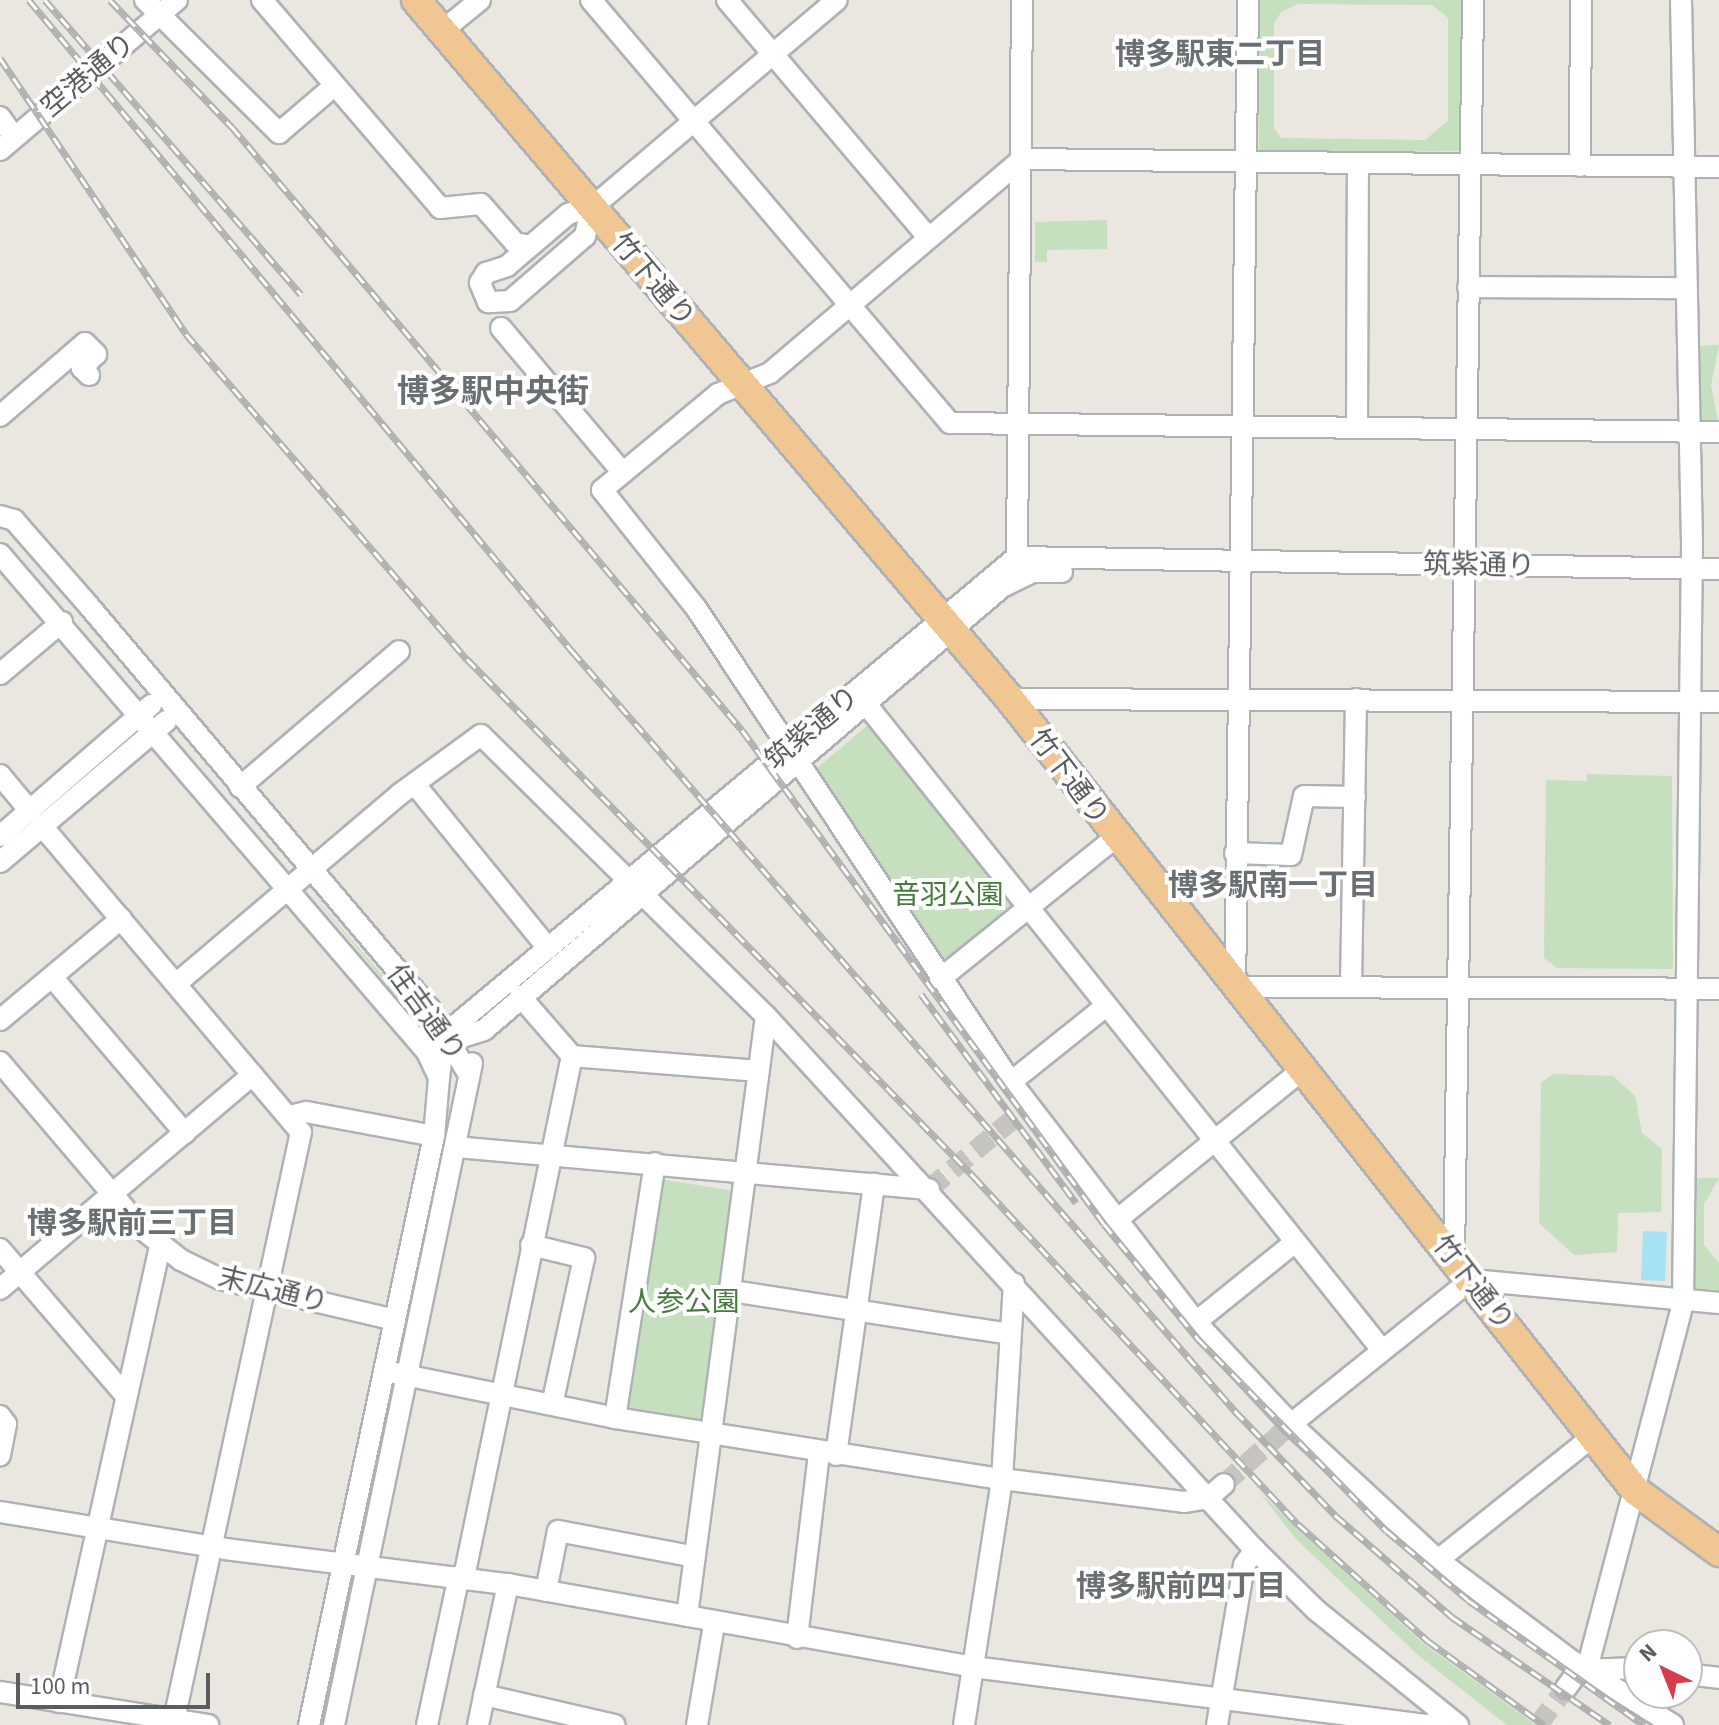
<!DOCTYPE html>
<meta charset="utf-8">
<style>
body{margin:0}
#map{position:relative;width:1719px;height:1725px;overflow:hidden;background:#eae6e0;font-family:"Source Sans 3","Noto Sans JP",sans-serif}
div>[style]{position:absolute}
.green>*{inset:0;background:#c5dfbf}
.water>*{inset:0;background:#a6e1f4}
.minor-tunnel>*{height:20px;margin-top:-10px;transform-origin:0;background:repeating-linear-gradient(90deg,#c6c4c0 0 20px,transparent 0 30px)}
.roads{filter:drop-shadow(2px 0 #aeb2b5) drop-shadow(-2px 0 #aeb2b5) drop-shadow(0 2px #aeb2b5) drop-shadow(0 -2px #aeb2b5)}
.minor>*{height:20px;margin:-10px;padding:0 10px;transform-origin:10px;border-radius:10px;background:#fff}
.highway>*{height:28px;margin:-14px;padding:0 14px;transform-origin:14px;border-radius:14px;background:#f0c692}
.rail>*{height:7px;margin-top:-3.5px;transform-origin:0;background:repeating-linear-gradient(90deg,#fff 0 12px,#afb0b0 0 24px);box-sizing:border-box;border-block:2px solid #afb0b0}
span{translate:-50% -50%;white-space:nowrap;text-align:center;line-height:1.15;-webkit-text-stroke:8px #fff;paint-order:stroke}
.street-label{font-size:28px;color:#595d60}
.park-label{font-size:28px;color:#467b3d}
.neighbourhood-label{font-size:30px;color:#6a6f71;font-weight:700}
.quarter-label{font-size:32px;color:#6a6f71;font-weight:700}
.north{position:absolute;left:1623px;top:1629px;width:80px;height:80px;box-sizing:border-box;background:#fff;border:2px solid #bdbebf;border-radius:50%;rotate:317deg;font-size:22px;font-weight:700;line-height:32px;text-align:center;color:#595d60}
.north::after{content:'';display:block;margin:auto;width:28px;height:36px;background:#d43d4e;clip-path:polygon(50% 0,100% 100%,50% 72%,0 100%)}
.scale{position:absolute;left:16px;top:1673px;width:194px;height:36px;box-sizing:border-box;border:4px solid #595d60;border-top:0;padding-left:10px;font-size:24px;line-height:28px;white-space:nowrap;color:#595d60;-webkit-text-stroke:6px #fff;paint-order:stroke}
</style>
<div id="map">
<div class="green">
<div style="clip-path:polygon(evenodd,1257px 0,1463px 0,1460px 151px,1259px 154px,1257px 0,1432px 5px,1448px 18px,1448px 121px,1425px 140px,1281px 138px,1274px 128px,1274px 24px,1281px 12px,1298px 4px,1432px 5px)"></div>
<div style="clip-path:polygon(1107px 220px,1107px 249px,1047px 250px,1047px 262px,1035px 262px,1035px 222px)"></div>
<div style="clip-path:polygon(1719px 345px,1711px 385px,1719px 426px,1697px 422px,1695px 346px)"></div>
<div style="clip-path:polygon(869px 724px,1014px 904px,945px 964px,810px 774px)"></div>
<div style="clip-path:polygon(1587px 774px,1672px 776px,1673px 969px,1557px 968px,1544px 958px,1546px 780px,1587px 781px)"></div>
<div style="clip-path:polygon(310px 892px,409px 1006px,405px 1010px,375px 970px)"></div>
<div style="clip-path:polygon(1553px 1074px,1613px 1076px,1635px 1096px,1642px 1133px,1662px 1149px,1661px 1212px,1618px 1213px,1617px 1252px,1574px 1255px,1539px 1223px,1541px 1083px)"></div>
<div style="clip-path:polygon(1692px 1178px,1719px 1178px,1704px 1204px,1704px 1245px,1719px 1263px,1719px 1296px,1690px 1292px)"></div>
<div style="clip-path:polygon(661px 1179px,745px 1193px,706px 1425px,623px 1411px)"></div>
<div style="clip-path:polygon(386px 1409px,391px 1410px,359px 1537px)"></div>
<div style="clip-path:polygon(1260px 1493px,1425px 1645px,1536px 1725px,1507px 1725px,1418px 1655px,1296px 1539px)"></div>
<div style="clip-path:polygon(344px 1605px,350px 1606px,324px 1702px)"></div>
</div>
<div class="water">
<div style="clip-path:polygon(1643px 1231px,1667px 1232px,1665px 1281px,1641px 1280px)"></div>
</div>
<div class="minor-tunnel">
<div style="left:929px;top:1189px;width:130px;rotate:-39.7deg"></div>
<div style="left:1224px;top:1484px;width:90px;rotate:-41.8deg"></div>
<div style="left:1538px;top:1725px;width:46px;rotate:-52.9deg"></div>
</div>
<div class="roads">
<div class="minor">
<div style="left:145px;top:0;width:189px;rotate:44.8deg"></div>
<div style="left:279px;top:133px;width:72px;rotate:-40.5deg"></div>
<div style="left:262px;top:0;width:274px;rotate:49.4deg"></div>
<div style="left:440px;top:208px;width:41px;rotate:-5.6deg"></div>
<div style="left:481px;top:204px;width:52px;rotate:48.9deg"></div>
<div style="left:515px;top:243px;width:15px;rotate:11deg"></div>
<div style="left:591px;top:0;width:555px;rotate:49.68deg"></div>
<div style="left:950px;top:423px;width:769px;rotate:0.67deg"></div>
<div style="left:727px;top:0;width:312px;rotate:49.7deg"></div>
<div style="left:1248px;top:0;width:987px;rotate:90.75deg"></div>
<div style="left:1235px;top:987px;width:484px;rotate:0.2deg"></div>
<div style="left:442px;top:31px;width:49px;rotate:-39.2deg"></div>
<div style="left:0;top:117px;width:24px;rotate:55deg"></div>
<div style="left:0;top:150px;width:232px;rotate:-40.3deg"></div>
<div style="left:1580px;top:166px;width:166px;rotate:-89.7deg"></div>
<div style="left:591px;top:208px;width:29px;rotate:102deg"></div>
<div style="left:585px;top:236px;width:99px;rotate:139.1deg"></div>
<div style="left:510px;top:301px;width:22px;rotate:177deg"></div>
<div style="left:488px;top:302px;width:21px;rotate:-113deg"></div>
<div style="left:480px;top:283px;width:12px;rotate:-59deg"></div>
<div style="left:486px;top:273px;width:22px;rotate:-18deg"></div>
<div style="left:507px;top:266px;width:80px;rotate:-40.4deg"></div>
<div style="left:568px;top:214px;width:28px;rotate:-18deg"></div>
<div style="left:595px;top:205px;width:317px;rotate:-40.3deg"></div>
<div style="left:1468px;top:287px;width:218px;rotate:0.3deg"></div>
<div style="left:501px;top:328px;width:189px;rotate:49.9deg"></div>
<div style="left:0;top:416px;width:112px;rotate:-40.7deg"></div>
<div style="left:85px;top:343px;width:16px;rotate:45deg"></div>
<div style="left:96px;top:354px;width:20px;rotate:135deg"></div>
<div style="left:82px;top:368px;width:10px;rotate:45deg"></div>
<div style="left:1357px;top:427px;width:262px;rotate:-89.8deg"></div>
<div style="left:0;top:516px;width:15px;rotate:16deg"></div>
<div style="left:14px;top:520px;width:114px;rotate:48.9deg"></div>
<div style="left:89px;top:606px;width:528px;rotate:49.76deg"></div>
<div style="left:430px;top:1009px;width:77px;rotate:59.4deg"></div>
<div style="left:0;top:554px;width:656px;rotate:49.39deg"></div>
<div style="left:427px;top:1052px;width:29px;rotate:65deg"></div>
<div style="left:439px;top:1078px;width:58px;rotate:94.9deg"></div>
<div style="left:434px;top:1136px;width:602px;rotate:101.98deg"></div>
<div style="left:1017px;top:557px;width:557px;rotate:-89.49deg"></div>
<div style="left:0;top:674px;width:81px;rotate:-40deg"></div>
<div style="left:1010px;top:699px;width:709px;rotate:0.24deg"></div>
<div style="left:866px;top:704px;width:827px;rotate:51.38deg"></div>
<div style="left:0;top:775px;width:47px;rotate:50.2deg"></div>
<div style="left:240px;top:787px;width:209px;rotate:-40.5deg"></div>
<div style="left:417px;top:787px;width:208px;rotate:50.9deg"></div>
<div style="left:42px;top:826px;width:401px;rotate:49.8deg"></div>
<div style="left:301px;top:1132px;width:602px;rotate:102.19deg"></div>
<div style="left:0;top:836px;width:200px;rotate:-40.9deg"></div>
<div style="left:1235px;top:853px;width:56px;rotate:2deg"></div>
<div style="left:1291px;top:855px;width:60px;rotate:-77.6deg"></div>
<div style="left:1304px;top:796px;width:51px;rotate:1.1deg"></div>
<div style="left:0;top:862px;width:218px;rotate:-40.3deg"></div>
<div style="left:52px;top:977px;width:205px;rotate:49.6deg"></div>
<div style="left:940px;top:979px;width:225px;rotate:-38.9deg"></div>
<div style="left:176px;top:984px;width:294px;rotate:-40.3deg"></div>
<div style="left:400px;top:794px;width:100px;rotate:-36.1deg"></div>
<div style="left:481px;top:735px;width:400px;rotate:44.6deg"></div>
<div style="left:766px;top:1016px;width:724px;rotate:47.52deg"></div>
<div style="left:1255px;top:1550px;width:86px;rotate:44.5deg"></div>
<div style="left:1316px;top:1610px;width:183px;rotate:39deg"></div>
<div style="left:1351px;top:985px;width:286px;rotate:-89deg"></div>
<div style="left:520px;top:996px;width:79px;rotate:49.1deg"></div>
<div style="left:572px;top:1056px;width:187px;rotate:4.6deg"></div>
<div style="left:0;top:1020px;width:158px;rotate:-39.9deg"></div>
<div style="left:437px;top:1045px;width:49px;rotate:-17.7deg"></div>
<div style="left:484px;top:1030px;width:682px;rotate:-40.54deg"></div>
<div style="left:1002px;top:587px;width:34px;rotate:-26deg"></div>
<div style="left:1033px;top:572px;width:29px"></div>
<div style="left:0;top:1062px;width:219px;rotate:49.6deg"></div>
<div style="left:142px;top:1229px;width:50px;rotate:38.5deg"></div>
<div style="left:181px;top:1260px;width:43px;rotate:26deg"></div>
<div style="left:220px;top:1279px;width:180px;rotate:13.2deg"></div>
<div style="left:439px;top:1078px;width:32px;rotate:-83deg"></div>
<div style="left:443px;top:1046px;width:26px;rotate:-58deg"></div>
<div style="left:457px;top:1024px;width:729px;rotate:-39.83deg"></div>
<div style="left:1017px;top:557px;width:702px;rotate:0.98deg"></div>
<div style="left:1011px;top:1082px;width:122px;rotate:-38.7deg"></div>
<div style="left:290px;top:1116px;width:16px;rotate:-14deg"></div>
<div style="left:306px;top:1112px;width:130px;rotate:10.6deg"></div>
<div style="left:456px;top:1147px;width:475px;rotate:5.1deg"></div>
<div style="left:1118px;top:1219px;width:235px;rotate:-39deg"></div>
<div style="left:531px;top:1245px;width:55px;rotate:13.8deg"></div>
<div style="left:584px;top:1258px;width:150px;rotate:102.3deg"></div>
<div style="left:0;top:1249px;width:194px;rotate:49.4deg"></div>
<div style="left:1454px;top:1258px;width:1258px;rotate:-89.13deg"></div>
<div style="left:0;top:1289px;width:331px;rotate:-40.3deg"></div>
<div style="left:732px;top:1291px;width:281px;rotate:8.8deg"></div>
<div style="left:1196px;top:1322px;width:127px;rotate:-38.9deg"></div>
<div style="left:385px;top:1371px;width:235px;rotate:11.5deg"></div>
<div style="left:615px;top:1418px;width:392px;rotate:9deg"></div>
<div style="left:1002px;top:1479px;width:183px;rotate:7.2deg"></div>
<div style="left:1184px;top:1502px;width:24px;rotate:-9deg"></div>
<div style="left:1208px;top:1498px;width:21px;rotate:-41deg"></div>
<div style="left:0;top:1416px;width:10px;rotate:53deg"></div>
<div style="left:6px;top:1424px;width:32px;rotate:101deg"></div>
<div style="left:615px;top:1418px;width:258px;rotate:-81.1deg"></div>
<div style="left:1291px;top:1424px;width:231px;rotate:-38.7deg"></div>
<div style="left:1471px;top:1280px;width:249px;rotate:5.3deg"></div>
<div style="left:836px;top:1455px;width:274px;rotate:-82deg"></div>
<div style="left:0;top:1512px;width:228px;rotate:9.3deg"></div>
<div style="left:225px;top:1549px;width:285px;rotate:7.1deg"></div>
<div style="left:508px;top:1584px;width:472px;rotate:10.1deg"></div>
<div style="left:973px;top:1667px;width:458px;rotate:7.3deg"></div>
<div style="left:1427px;top:1725px;width:22px;rotate:-13deg"></div>
<div style="left:1438px;top:1560px;width:197px;rotate:-38.6deg"></div>
<div style="left:464px;top:1577px;width:532px;rotate:-78.29deg"></div>
<div style="left:546px;top:1591px;width:61px;rotate:-78.7deg"></div>
<div style="left:558px;top:1531px;width:139px;rotate:10.7deg"></div>
<div style="left:687px;top:1616px;width:605px;rotate:-82.5deg"></div>
<div style="left:797px;top:1638px;width:186px;rotate:-83.2deg"></div>
<div style="left:1587px;top:1669px;width:378px;rotate:-75.3deg"></div>
<div style="left:1683px;top:1303px;width:760px;rotate:-89.32deg"></div>
<div style="left:1692px;top:543px;width:543px;rotate:-91.16deg"></div>
<div style="left:1687px;top:1674px;width:32px;rotate:7deg"></div>
<div style="left:1566px;top:1688px;width:22px;rotate:-54deg"></div>
<div style="left:1579px;top:1670px;width:60px;rotate:-1.9deg"></div>
<div style="left:0;top:1692px;width:211px;rotate:9deg"></div>
<div style="left:484px;top:1695px;width:134px;rotate:12.9deg"></div>
<div style="left:59px;top:1702px;width:467px;rotate:-77.5deg"></div>
<div style="left:334px;top:1725px;width:676px;rotate:-78.22deg"></div>
<div style="left:427px;top:1725px;width:152px;rotate:-77.9deg"></div>
<div style="left:478px;top:1725px;width:144px;rotate:-78deg"></div>
<div style="left:697px;top:1725px;width:101px;rotate:-80.4deg"></div>
<div style="left:964px;top:1725px;width:249px;rotate:-81.2deg"></div>
<div style="left:1002px;top:1479px;width:196px;rotate:-86.5deg"></div>
<div style="left:1217px;top:1725px;width:162px;rotate:-80.4deg"></div>
<div style="left:1244px;top:1565px;width:19px;rotate:-54deg"></div>
<div style="left:1673px;top:1725px;width:120px;rotate:-147.6deg"></div>
<div style="left:1572px;top:1661px;width:168px;rotate:-143deg"></div>
<div style="left:1438px;top:1560px;width:200px;rotate:-137.2deg"></div>
<div style="left:1291px;top:1424px;width:139px;rotate:-133deg"></div>
<div style="left:1196px;top:1322px;width:303px;rotate:-127.6deg"></div>
<div style="left:1011px;top:1082px;width:569px;rotate:-123.61deg"></div>
<div style="left:696px;top:608px;width:151px;rotate:-128.5deg"></div>
<div style="left:602px;top:490px;width:151px;rotate:-39.6deg"></div>
<div style="left:718px;top:394px;width:56px;rotate:-22deg"></div>
<div style="left:770px;top:373px;width:331px;rotate:-40.3deg"></div>
<div style="left:1022px;top:159px;width:697px;rotate:0.66deg"></div>
</div>
<div class="highway">
<div style="left:416px;top:0;width:917px;rotate:49.64deg"></div>
<div style="left:1010px;top:699px;width:1010px;rotate:51.68deg"></div>
<div style="left:1636px;top:1491px;width:103px;rotate:36.3deg"></div>
</div>
</div>
<div class="rail">
<div style="left:29px;top:0;width:848px;rotate:50.17deg"></div>
<div style="left:572px;top:651px;width:1009px;rotate:48.9deg"></div>
<div style="left:1235px;top:1411px;width:146px;rotate:46.1deg"></div>
<div style="left:1336px;top:1516px;width:154px;rotate:41deg"></div>
<div style="left:1452px;top:1617px;width:191px;rotate:34.4deg"></div>
<div style="left:45px;top:0;width:390px;rotate:49deg"></div>
<div style="left:110px;top:0;width:176px;rotate:46.2deg"></div>
<div style="left:232px;top:127px;width:790px;rotate:49.78deg"></div>
<div style="left:742px;top:730px;width:612px;rotate:53.77deg"></div>
<div style="left:1104px;top:1224px;width:149px;rotate:50.7deg"></div>
<div style="left:1198px;top:1339px;width:269px;rotate:45.5deg"></div>
<div style="left:1387px;top:1531px;width:106px;rotate:40.4deg"></div>
<div style="left:1468px;top:1600px;width:216px;rotate:35.4deg"></div>
<div style="left:0;top:58px;width:333px;rotate:56deg"></div>
<div style="left:186px;top:334px;width:430px;rotate:49.2deg"></div>
<div style="left:467px;top:659px;width:725px;rotate:45.61deg"></div>
<div style="left:974px;top:1177px;width:475px;rotate:47deg"></div>
<div style="left:1298px;top:1524px;width:175px;rotate:42deg"></div>
<div style="left:1428px;top:1641px;width:143px;rotate:35.9deg"></div>
<div style="left:921px;top:994px;width:260px;rotate:53.4deg"></div>
</div>
<div class="street-label">
<span style="left:88px;top:75px;rotate:-40deg">空港通り</span>
<span style="left:653px;top:280px;rotate:50deg">竹下通り</span>
<span style="left:1479px;top:565px;rotate:1deg">筑紫通り</span>
<span style="left:812px;top:728px;rotate:-40deg">筑紫通り</span>
<span style="left:1069px;top:777px;rotate:53deg">竹下通り</span>
<span style="left:426px;top:1013px;rotate:54deg">住吉通り</span>
<span style="left:1473px;top:1283px;rotate:52deg">竹下通り</span>
<span style="left:273px;top:1290px;rotate:14deg">末広通り</span>
</div>
<div class="park-label">
<span style="left:948px;top:895px">音羽公園</span>
<span style="left:684px;top:1302px">人参公園</span>
</div>
<div class="neighbourhood-label">
<span style="left:1220px;top:55px">博多駅東二丁目</span>
<span style="left:1273px;top:886px">博多駅南一丁目</span>
<span style="left:132px;top:1224px">博多駅前三丁目</span>
<span style="left:1181px;top:1587px">博多駅前四丁目</span>
</div>
<div class="quarter-label">
<span style="left:493px;top:392px">博多駅中央街</span>
</div>
<div class="north">N</div>
<div class="scale">100 m</div>
</div>
